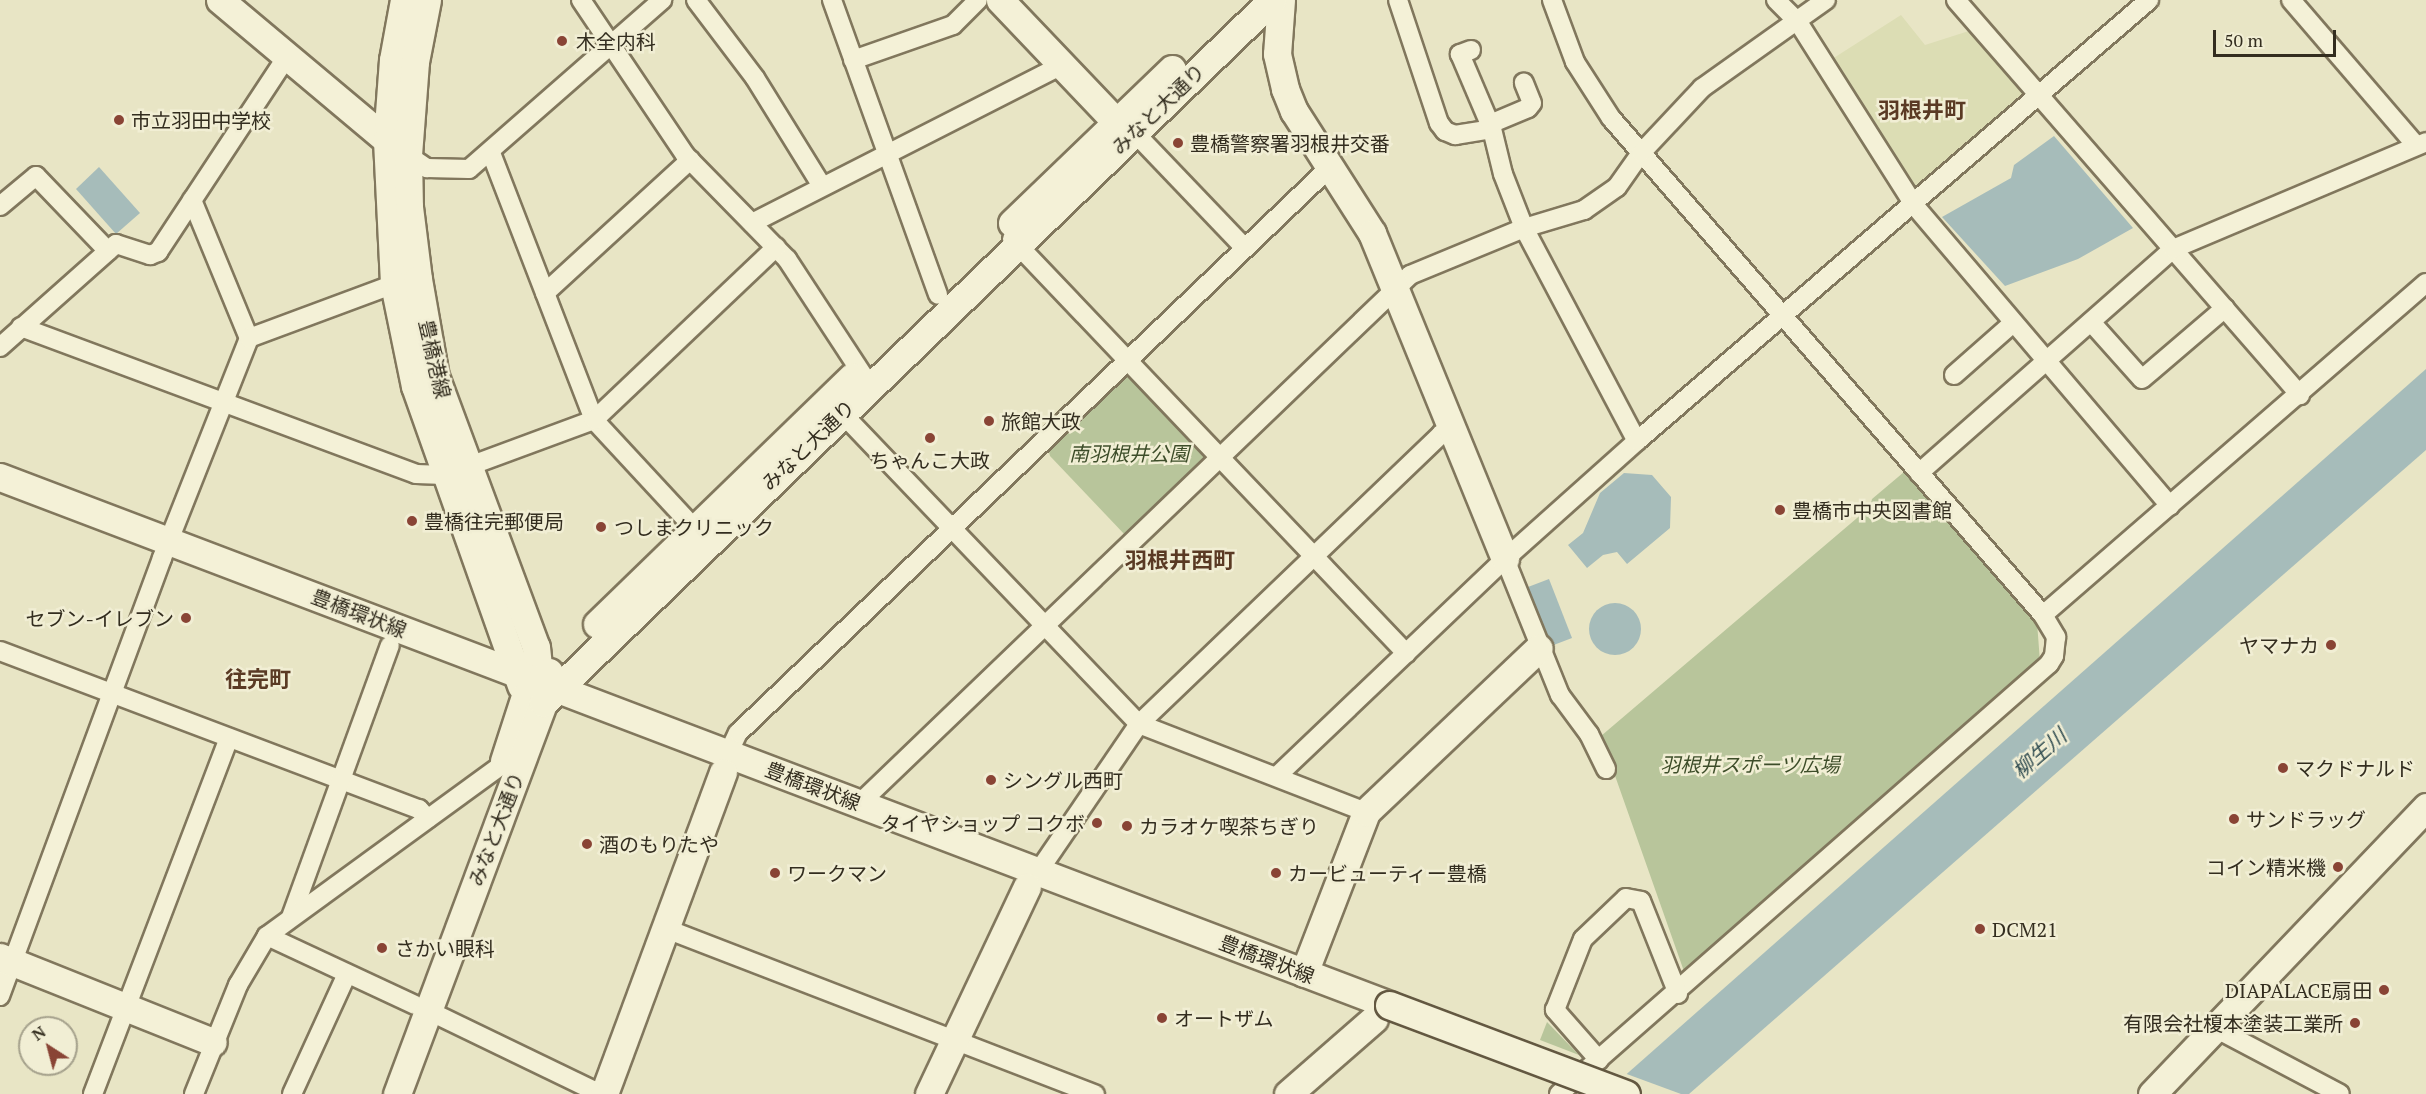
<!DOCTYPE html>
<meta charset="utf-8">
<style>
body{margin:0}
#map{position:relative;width:2426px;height:1094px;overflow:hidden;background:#e8e5c5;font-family:"PT Serif","Noto Sans JP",serif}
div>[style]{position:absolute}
.farmland>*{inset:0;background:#dcddb4}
.green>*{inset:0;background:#b8c59b}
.water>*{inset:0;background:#a6bcba}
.round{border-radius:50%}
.pier>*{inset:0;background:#e8e5c5}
.roads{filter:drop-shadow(2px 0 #81775d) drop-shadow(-2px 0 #81775d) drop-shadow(0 2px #81775d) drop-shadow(0 -2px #81775d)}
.street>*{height:18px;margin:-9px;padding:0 9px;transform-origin:9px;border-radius:9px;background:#f4f1d7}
.secondary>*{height:27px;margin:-13.5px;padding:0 13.5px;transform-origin:13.5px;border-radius:13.5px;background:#f4f1d7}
.bridges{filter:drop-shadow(2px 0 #635841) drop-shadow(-2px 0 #635841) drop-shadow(0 2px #635841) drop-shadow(0 -2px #635841)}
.secondary-bridge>*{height:27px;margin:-13.5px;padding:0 13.5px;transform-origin:13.5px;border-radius:13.5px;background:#f4f1d7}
.dots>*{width:16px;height:16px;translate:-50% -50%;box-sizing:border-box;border:3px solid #f1eed4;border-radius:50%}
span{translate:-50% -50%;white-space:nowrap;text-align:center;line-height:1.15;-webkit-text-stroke:5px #f1eed4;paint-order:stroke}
.poi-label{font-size:20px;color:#332d1f}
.left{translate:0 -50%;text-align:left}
.right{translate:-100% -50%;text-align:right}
.street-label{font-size:20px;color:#332d1f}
.park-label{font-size:20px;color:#3d4d29;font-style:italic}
.water-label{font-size:21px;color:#314d51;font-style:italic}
.quarter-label{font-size:22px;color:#5a3a24;font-weight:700}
.north{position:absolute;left:18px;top:1016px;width:60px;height:60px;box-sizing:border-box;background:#f1eed4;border:2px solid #a5a18c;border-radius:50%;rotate:324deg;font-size:16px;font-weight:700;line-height:24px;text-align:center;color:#332d1f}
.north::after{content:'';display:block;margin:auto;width:21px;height:27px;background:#894435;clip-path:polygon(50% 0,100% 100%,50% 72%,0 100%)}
.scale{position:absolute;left:2213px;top:30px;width:123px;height:27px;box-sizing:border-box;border:3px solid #332d1f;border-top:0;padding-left:8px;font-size:18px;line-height:21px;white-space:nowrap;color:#332d1f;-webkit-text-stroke:4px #f1eed4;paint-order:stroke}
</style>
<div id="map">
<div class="farmland">
<div style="clip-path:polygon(1901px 15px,1925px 45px,1972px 30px,2025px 94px,1915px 192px,1829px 61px)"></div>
</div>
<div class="green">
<div style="clip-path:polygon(1126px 372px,1210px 454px,1126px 536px,1050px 456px,1048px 448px)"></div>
<div style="clip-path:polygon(1904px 472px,2037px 622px,2040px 662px,1686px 977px,1601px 736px,1870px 507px,1872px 499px)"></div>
<div style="clip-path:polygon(1547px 1022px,1579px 1055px,1540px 1040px)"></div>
</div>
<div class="water">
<div style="clip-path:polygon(2054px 136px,2133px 228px,2078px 259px,2005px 286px,1942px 217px,2011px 178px,2014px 165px)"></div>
<div style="clip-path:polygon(99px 167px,140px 213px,116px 234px,76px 189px)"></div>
<div style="clip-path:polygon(2426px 369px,2426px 450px,1689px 1094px,1604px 1094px)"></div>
<div style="clip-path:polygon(1624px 473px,1652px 475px,1671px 497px,1670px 528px,1627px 564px,1617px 552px,1603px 555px,1587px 568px,1568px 545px,1583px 533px,1600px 493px)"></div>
<div style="clip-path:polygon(1549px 579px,1572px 638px,1551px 646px,1528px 587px)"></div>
<div class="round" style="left:1589px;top:603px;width:52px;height:52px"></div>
</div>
<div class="pier">
<div style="clip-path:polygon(1624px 1073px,1681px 1094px,1601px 1094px)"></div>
</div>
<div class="roads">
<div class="street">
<div style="left:581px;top:0;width:187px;rotate:56.1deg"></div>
<div style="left:685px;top:155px;width:146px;rotate:45.6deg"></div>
<div style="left:787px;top:259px;width:148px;rotate:56.8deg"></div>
<div style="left:696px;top:0;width:98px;rotate:52.9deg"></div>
<div style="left:755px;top:78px;width:127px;rotate:58.2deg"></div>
<div style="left:832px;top:0;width:313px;rotate:70.2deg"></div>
<div style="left:1398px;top:0;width:130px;rotate:71.6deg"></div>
<div style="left:1439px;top:123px;width:10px;rotate:53deg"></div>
<div style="left:1445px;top:131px;width:11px;rotate:22deg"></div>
<div style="left:1455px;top:135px;width:37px;rotate:-9deg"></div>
<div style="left:1492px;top:129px;width:46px;rotate:76.3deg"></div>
<div style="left:1503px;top:174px;width:58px;rotate:68.7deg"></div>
<div style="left:1524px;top:228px;width:241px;rotate:62.1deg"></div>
<div style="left:1552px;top:0;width:66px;rotate:69.6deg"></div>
<div style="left:1575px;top:62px;width:67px;rotate:57.3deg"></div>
<div style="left:1611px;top:118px;width:659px;rotate:49deg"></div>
<div style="left:2043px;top:615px;width:26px;rotate:59deg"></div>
<div style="left:2056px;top:637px;width:19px;rotate:96deg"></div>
<div style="left:2054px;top:656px;width:9px;rotate:122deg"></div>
<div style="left:2049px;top:664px;width:652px;rotate:138.73deg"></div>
<div style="left:1776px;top:0;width:31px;rotate:45deg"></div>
<div style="left:1798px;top:22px;width:217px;rotate:57.6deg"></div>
<div style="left:1914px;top:205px;width:395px;rotate:49.6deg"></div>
<div style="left:1956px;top:0;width:524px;rotate:48.95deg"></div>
<div style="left:2291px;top:0;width:190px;rotate:49.3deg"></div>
<div style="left:1471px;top:50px;width:12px;rotate:160deg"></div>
<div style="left:1460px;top:54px;width:82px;rotate:66.9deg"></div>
<div style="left:853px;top:60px;width:106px;rotate:-19.3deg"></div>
<div style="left:953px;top:25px;width:35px;rotate:-45deg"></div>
<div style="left:1490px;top:124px;width:41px;rotate:-22.8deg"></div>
<div style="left:1528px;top:108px;width:6px;rotate:-51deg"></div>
<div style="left:1532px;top:103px;width:22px;rotate:-112deg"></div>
<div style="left:1134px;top:132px;width:159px;rotate:46.3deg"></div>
<div style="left:403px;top:152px;width:29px;rotate:34deg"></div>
<div style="left:427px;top:168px;width:42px;rotate:1.4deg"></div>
<div style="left:469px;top:169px;width:257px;rotate:-41.2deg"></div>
<div style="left:491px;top:153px;width:286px;rotate:68.9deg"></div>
<div style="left:594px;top:420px;width:147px;rotate:47.2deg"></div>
<div style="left:192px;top:200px;width:149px;rotate:67.6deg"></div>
<div style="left:0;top:206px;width:47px;rotate:-39.8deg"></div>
<div style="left:36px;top:176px;width:104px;rotate:46.2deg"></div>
<div style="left:752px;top:223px;width:348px;rotate:-27deg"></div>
<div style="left:1012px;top:239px;width:572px;rotate:46.42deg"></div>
<div style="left:545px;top:293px;width:197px;rotate:-42.5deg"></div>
<div style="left:2091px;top:322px;width:76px;rotate:48.2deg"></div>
<div style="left:2142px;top:379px;width:109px;rotate:-40.5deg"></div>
<div style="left:21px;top:327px;width:421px;rotate:20.4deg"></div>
<div style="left:416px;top:474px;width:29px;rotate:2deg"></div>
<div style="left:445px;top:475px;width:159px;rotate:-20.3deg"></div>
<div style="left:594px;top:420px;width:251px;rotate:-43.5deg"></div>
<div style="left:0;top:347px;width:155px;rotate:-41.6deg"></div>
<div style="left:116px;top:244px;width:36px;rotate:18deg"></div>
<div style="left:150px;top:255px;width:9px;rotate:-21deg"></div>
<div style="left:158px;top:252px;width:236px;rotate:-56.6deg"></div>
<div style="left:1954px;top:375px;width:79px;rotate:-41.4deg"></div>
<div style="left:836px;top:407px;width:439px;rotate:46.3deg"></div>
<div style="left:1139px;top:724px;width:243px;rotate:21.2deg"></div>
<div style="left:1919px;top:473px;width:339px;rotate:-41.4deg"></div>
<div style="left:2173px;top:249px;width:275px;rotate:-22.9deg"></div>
<div style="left:1505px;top:559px;width:147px;rotate:68deg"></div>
<div style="left:1560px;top:695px;width:49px;rotate:53.4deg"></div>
<div style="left:1589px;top:734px;width:39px;rotate:64deg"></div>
<div style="left:2043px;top:615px;width:507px;rotate:-40.92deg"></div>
<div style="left:0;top:651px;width:448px;rotate:20.7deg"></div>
<div style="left:419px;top:809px;width:13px;rotate:48deg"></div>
<div style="left:728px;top:754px;width:23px;rotate:-65deg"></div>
<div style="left:738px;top:733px;width:819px;rotate:-43.71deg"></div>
<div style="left:1277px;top:776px;width:315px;rotate:-43.6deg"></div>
<div style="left:1505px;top:559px;width:177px;rotate:-41.8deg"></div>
<div style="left:1637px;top:441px;width:676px;rotate:-40.74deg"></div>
<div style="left:859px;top:804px;width:764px;rotate:-43.83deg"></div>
<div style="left:1410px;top:275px;width:123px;rotate:-22.4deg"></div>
<div style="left:1524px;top:228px;width:63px;rotate:-16.7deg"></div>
<div style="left:1584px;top:210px;width:40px;rotate:-34.9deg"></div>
<div style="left:1617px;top:187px;width:42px;rotate:-54.8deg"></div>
<div style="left:1641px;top:153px;width:89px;rotate:-46.8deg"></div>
<div style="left:1702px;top:88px;width:152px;rotate:-35.4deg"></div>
<div style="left:1038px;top:872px;width:179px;rotate:-55.7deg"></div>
<div style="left:1139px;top:724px;width:419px;rotate:-43.8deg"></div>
<div style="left:1441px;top:434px;width:12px;rotate:-20deg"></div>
<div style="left:291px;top:917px;width:289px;rotate:-70deg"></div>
<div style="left:664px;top:928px;width:462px;rotate:21.1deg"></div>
<div style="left:267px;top:936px;width:163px;rotate:25deg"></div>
<div style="left:0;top:996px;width:467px;rotate:-69.7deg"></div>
<div style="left:162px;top:558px;width:237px;rotate:-68.4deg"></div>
<div style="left:249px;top:338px;width:155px;rotate:-20.4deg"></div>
<div style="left:427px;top:1010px;width:193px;rotate:25.8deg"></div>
<div style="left:2215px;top:1028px;width:141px;rotate:27.8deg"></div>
<div style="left:1599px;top:1060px;width:67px;rotate:-131.3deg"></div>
<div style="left:1555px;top:1010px;width:76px;rotate:-68.5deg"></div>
<div style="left:1583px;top:939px;width:59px;rotate:-43.6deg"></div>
<div style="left:1626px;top:898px;width:15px;rotate:11deg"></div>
<div style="left:1641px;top:901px;width:100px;rotate:68.3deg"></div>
<div style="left:93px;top:1094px;width:381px;rotate:-69.1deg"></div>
<div style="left:194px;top:1094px;width:118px;rotate:-68deg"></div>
<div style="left:238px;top:985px;width:57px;rotate:-59.4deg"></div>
<div style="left:267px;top:936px;width:292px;rotate:-36.1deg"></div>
<div style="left:292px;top:1094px;width:132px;rotate:-65.4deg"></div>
</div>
<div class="secondary">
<div style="left:220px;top:0;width:218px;rotate:40deg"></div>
<div style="left:404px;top:0;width:61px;rotate:100.4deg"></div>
<div style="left:393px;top:60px;width:80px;rotate:94.3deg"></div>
<div style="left:387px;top:140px;width:144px;rotate:87.2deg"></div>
<div style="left:394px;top:284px;width:104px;rotate:78.4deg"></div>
<div style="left:415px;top:386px;width:318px;rotate:70.5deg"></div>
<div style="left:427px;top:0;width:63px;rotate:101deg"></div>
<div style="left:415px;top:62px;width:94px;rotate:94.3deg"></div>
<div style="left:408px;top:156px;width:51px;rotate:88.9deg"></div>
<div style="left:409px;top:207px;width:73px;rotate:82.9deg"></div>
<div style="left:418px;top:279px;width:98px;rotate:80.1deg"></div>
<div style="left:435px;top:376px;width:289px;rotate:69.6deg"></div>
<div style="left:536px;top:647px;width:47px;rotate:83.9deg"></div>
<div style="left:1000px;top:0;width:168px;rotate:46.4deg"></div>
<div style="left:1116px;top:122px;width:16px;rotate:30deg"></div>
<div style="left:1281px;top:0;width:54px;rotate:94.2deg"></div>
<div style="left:1277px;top:54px;width:36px;rotate:77deg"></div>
<div style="left:1285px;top:89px;width:24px;rotate:68deg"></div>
<div style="left:1294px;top:111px;width:145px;rotate:57.4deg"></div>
<div style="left:1372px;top:233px;width:352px;rotate:67.8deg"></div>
<div style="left:1012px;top:223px;width:222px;rotate:-43.9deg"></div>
<div style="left:0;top:477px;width:1486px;rotate:20.81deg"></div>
<div style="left:597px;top:624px;width:355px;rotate:-44.1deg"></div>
<div style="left:504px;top:761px;width:68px;rotate:-72.1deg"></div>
<div style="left:525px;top:696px;width:34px;rotate:-45deg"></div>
<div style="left:0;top:957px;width:229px;rotate:21.8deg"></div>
<div style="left:1304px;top:973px;width:173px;rotate:-68.9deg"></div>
<div style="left:1366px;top:812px;width:238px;rotate:-43.5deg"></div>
<div style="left:397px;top:1094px;width:417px;rotate:-69.5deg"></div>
<div style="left:543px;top:703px;width:1013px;rotate:-43.96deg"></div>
<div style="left:604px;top:1094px;width:343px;rotate:-69.7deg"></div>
<div style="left:929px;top:1094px;width:229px;rotate:-64.7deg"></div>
<div style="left:1288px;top:1094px;width:114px;rotate:-41.1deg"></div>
<div style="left:2152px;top:1094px;width:397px;rotate:-46.3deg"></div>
</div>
</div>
<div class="bridges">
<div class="secondary-bridge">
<div style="left:1389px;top:1005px;width:253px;rotate:20.6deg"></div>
</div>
</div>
<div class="dots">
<div style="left:562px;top:41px;background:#894435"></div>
<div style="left:119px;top:120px;background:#894435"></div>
<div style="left:1178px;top:143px;background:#894435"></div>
<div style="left:989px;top:421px;background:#894435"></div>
<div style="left:930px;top:438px;background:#894435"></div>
<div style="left:1780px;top:510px;background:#894435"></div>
<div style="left:412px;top:521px;background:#894435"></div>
<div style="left:601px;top:527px;background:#894435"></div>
<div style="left:186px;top:618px;background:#894435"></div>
<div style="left:2331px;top:645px;background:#894435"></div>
<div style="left:2283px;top:768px;background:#894435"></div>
<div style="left:991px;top:780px;background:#894435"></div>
<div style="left:2234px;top:819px;background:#894435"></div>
<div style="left:1097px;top:823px;background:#894435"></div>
<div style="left:1127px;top:826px;background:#894435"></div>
<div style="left:587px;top:844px;background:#894435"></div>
<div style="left:2338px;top:867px;background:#894435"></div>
<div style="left:775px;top:873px;background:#894435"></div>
<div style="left:1276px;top:873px;background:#894435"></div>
<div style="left:1980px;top:929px;background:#894435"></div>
<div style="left:382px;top:948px;background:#894435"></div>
<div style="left:2384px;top:990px;background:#894435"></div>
<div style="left:1162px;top:1018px;background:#894435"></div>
<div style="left:2355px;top:1023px;background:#894435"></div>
</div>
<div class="poi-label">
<span class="left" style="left:576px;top:41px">木全内科</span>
<span class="left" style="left:131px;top:120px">市立羽田中学校</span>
<span class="left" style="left:1190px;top:143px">豊橋警察署羽根井交番</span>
<span class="left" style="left:1001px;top:421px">旅館大政</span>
<span style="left:930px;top:460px">ちゃんこ大政</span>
<span class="left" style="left:1792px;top:510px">豊橋市中央図書館</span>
<span class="left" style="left:424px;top:521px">豊橋往完郵便局</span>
<span class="left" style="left:614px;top:527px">つしまクリニック</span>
<span class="right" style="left:174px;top:618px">セブン-イレブン</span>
<span class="right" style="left:2319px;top:645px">ヤマナカ</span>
<span class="left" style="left:2295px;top:768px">マクドナルド</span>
<span class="left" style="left:1003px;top:780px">シングル西町</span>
<span class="left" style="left:2246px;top:819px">サンドラッグ</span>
<span class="right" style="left:1085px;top:823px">タイヤショップ コクボ</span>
<span class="left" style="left:1139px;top:826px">カラオケ喫茶ちぎり</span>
<span class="left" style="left:599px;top:844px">酒のもりたや</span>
<span class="right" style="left:2326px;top:867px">コイン精米機</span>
<span class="left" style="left:787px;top:873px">ワークマン</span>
<span class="left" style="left:1288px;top:873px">カービューティー豊橋</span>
<span class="left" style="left:1992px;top:929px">DCM21</span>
<span class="left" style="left:395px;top:948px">さかい眼科</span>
<span class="right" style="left:2372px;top:990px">DIAPALACE扇田</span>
<span class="left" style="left:1174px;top:1018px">オートザム</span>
<span class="right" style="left:2343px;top:1023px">有限会社榎本塗装工業所</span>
</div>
<div class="street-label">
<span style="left:1158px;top:109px;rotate:-44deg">みなと大通り</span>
<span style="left:435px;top:359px;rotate:77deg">豊橋港線</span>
<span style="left:808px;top:445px;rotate:-44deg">みなと大通り</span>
<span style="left:359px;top:613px;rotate:21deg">豊橋環状線</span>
<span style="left:813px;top:786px;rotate:21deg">豊橋環状線</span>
<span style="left:496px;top:829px;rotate:-69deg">みなと大通り</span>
<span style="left:1267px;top:959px;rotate:21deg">豊橋環状線</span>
</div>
<div class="park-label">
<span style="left:1129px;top:453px">南羽根井公園</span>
<span style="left:1750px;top:764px">羽根井スポーツ広場</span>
</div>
<div class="water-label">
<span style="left:2039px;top:753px;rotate:-41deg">柳生川</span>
</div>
<div class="quarter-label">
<span style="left:1922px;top:110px">羽根井町</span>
<span style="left:1180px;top:560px">羽根井西町</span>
<span style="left:258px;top:679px">往完町</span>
</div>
<div class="north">N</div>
<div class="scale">50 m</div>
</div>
